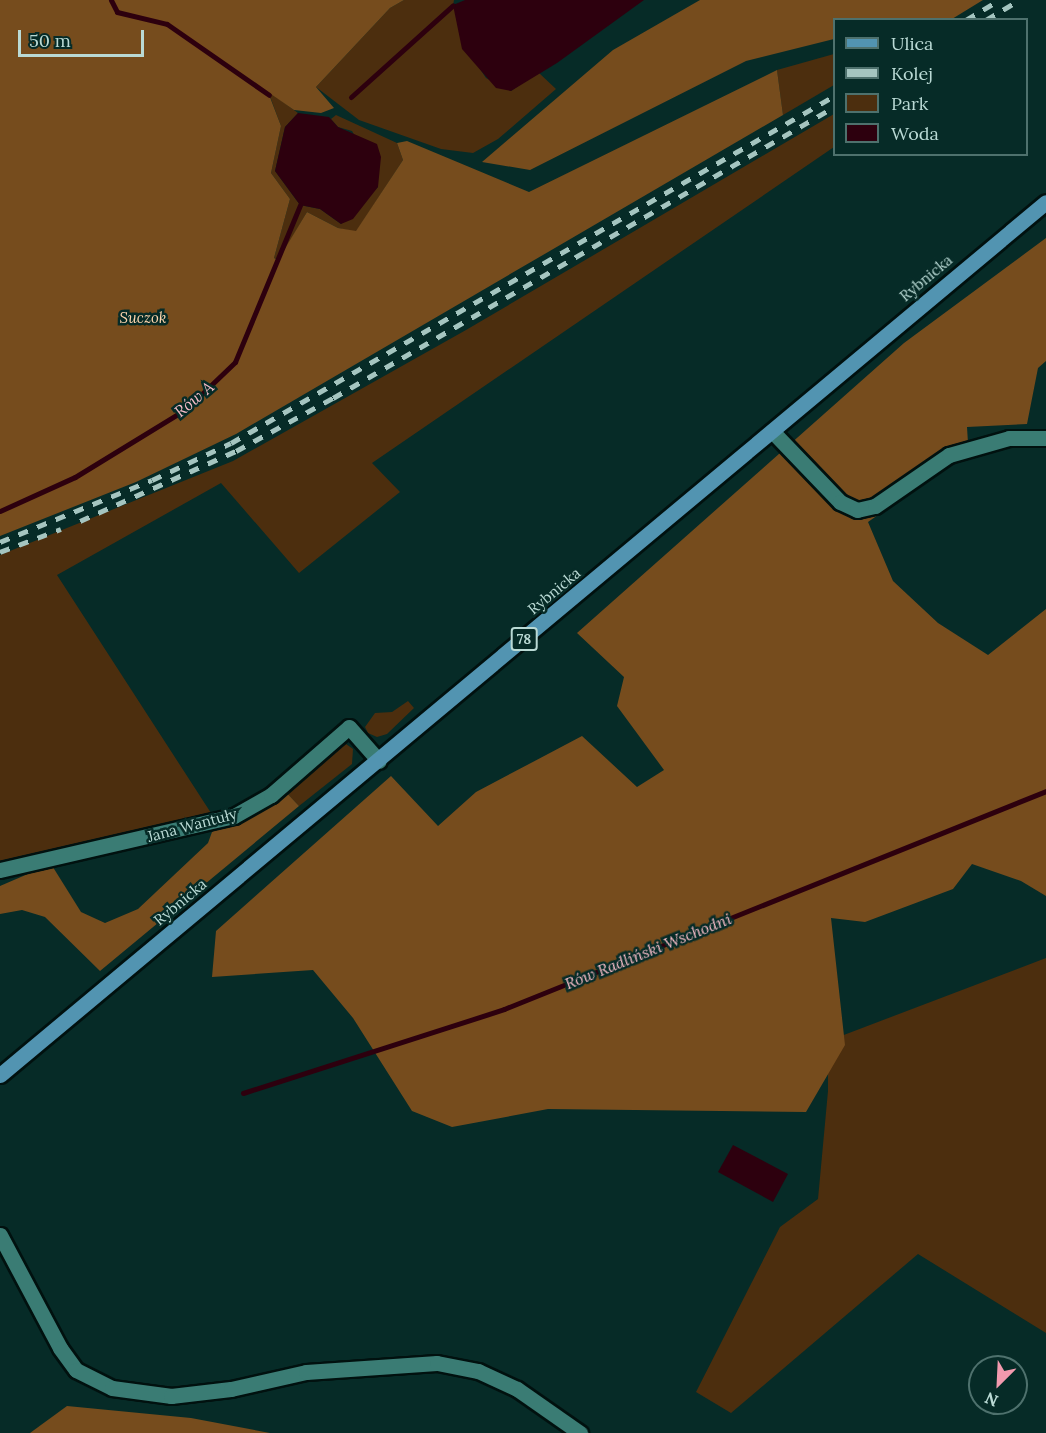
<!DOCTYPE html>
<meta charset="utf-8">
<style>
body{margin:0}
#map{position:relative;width:1046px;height:1433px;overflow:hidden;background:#062b27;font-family:Lora,serif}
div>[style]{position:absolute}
.green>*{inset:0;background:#4c2e0e}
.forest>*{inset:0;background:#764c1d}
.water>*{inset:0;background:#2d000e}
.stream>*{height:5px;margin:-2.5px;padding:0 2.5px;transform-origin:2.5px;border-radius:2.5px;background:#2d000e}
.roads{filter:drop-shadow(2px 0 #01110f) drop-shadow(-2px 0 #01110f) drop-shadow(0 2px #01110f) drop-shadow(0 -2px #01110f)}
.minor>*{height:15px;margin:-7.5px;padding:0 7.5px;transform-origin:7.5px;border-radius:7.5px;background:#3a7c74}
.primary>*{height:15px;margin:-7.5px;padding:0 7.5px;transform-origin:7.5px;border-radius:7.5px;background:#5294b1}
.rail>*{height:4.5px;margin-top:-2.25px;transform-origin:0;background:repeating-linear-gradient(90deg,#a5c5c0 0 10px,transparent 0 20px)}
span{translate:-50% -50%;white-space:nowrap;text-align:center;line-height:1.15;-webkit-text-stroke:5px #062b27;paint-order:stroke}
.shield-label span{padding:2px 4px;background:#062b27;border:2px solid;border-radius:4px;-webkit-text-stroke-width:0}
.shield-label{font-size:14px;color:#badad5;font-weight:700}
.street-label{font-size:15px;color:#badad5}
.park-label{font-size:15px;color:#fdd5ae;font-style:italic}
.water-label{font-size:16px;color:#f7bdc9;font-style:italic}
.legend{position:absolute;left:833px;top:18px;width:195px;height:138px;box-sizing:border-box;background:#062b27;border:2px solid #4e716d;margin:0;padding:8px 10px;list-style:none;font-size:18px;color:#badad5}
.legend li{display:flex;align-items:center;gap:12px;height:30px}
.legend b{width:30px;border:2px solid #4e716d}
.north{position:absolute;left:968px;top:1355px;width:60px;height:60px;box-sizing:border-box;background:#062b27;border:2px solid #4e716d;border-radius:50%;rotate:204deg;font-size:16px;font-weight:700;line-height:24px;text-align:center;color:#badad5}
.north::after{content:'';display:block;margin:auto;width:21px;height:27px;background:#f29aae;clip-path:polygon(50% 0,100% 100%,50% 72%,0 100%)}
.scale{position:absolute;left:18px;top:30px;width:126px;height:27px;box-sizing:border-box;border:3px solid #badad5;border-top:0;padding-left:8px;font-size:18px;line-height:21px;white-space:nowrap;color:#badad5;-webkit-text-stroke:4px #062b27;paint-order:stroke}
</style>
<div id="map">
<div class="green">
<div style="clip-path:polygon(404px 0,454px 0,453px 5px,476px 63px,486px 78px,511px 91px,538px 72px,556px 89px,498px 139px,473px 153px,441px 149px,359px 120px,316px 87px,390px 8px)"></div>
<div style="clip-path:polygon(834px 54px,834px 85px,783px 115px,777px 70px)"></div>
<div style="clip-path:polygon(268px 91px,298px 113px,285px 127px,275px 171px,300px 205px,320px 209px,341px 224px,378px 187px,378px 175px,352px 131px,338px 127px,331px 119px,336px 115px,397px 143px,403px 160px,356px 232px,338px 228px,307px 212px,279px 260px,274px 258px,290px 199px,271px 173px,281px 126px)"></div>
<div style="clip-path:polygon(834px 114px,834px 147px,372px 463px,400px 492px,299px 573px,221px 483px,57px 575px,211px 813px,0 863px,0 555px,233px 461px,466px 330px)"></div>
<div style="clip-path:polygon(408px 701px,414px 708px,387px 734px,377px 737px,368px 733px,365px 727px,375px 713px,392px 712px)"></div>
<div style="clip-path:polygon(346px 744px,353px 749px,352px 764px,299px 806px,284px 790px)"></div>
<div style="clip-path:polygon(1046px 958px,1046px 1333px,918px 1254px,731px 1413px,696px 1392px,780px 1227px,818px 1199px,828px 1091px,828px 1041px)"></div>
</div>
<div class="forest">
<div style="clip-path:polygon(0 0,404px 0,390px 8px,316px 87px,334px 108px,321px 113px,294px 110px,268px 92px,281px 126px,271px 173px,290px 199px,274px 258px,278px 260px,307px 212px,338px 228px,356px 231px,403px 160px,397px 143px,407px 141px,529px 192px,777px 70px,783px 115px,236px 434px,136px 482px,0 536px)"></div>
<div style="clip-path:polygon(700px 0,983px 0,952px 19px,834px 20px,834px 39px,746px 61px,530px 170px,482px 162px,613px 50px)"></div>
<div style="clip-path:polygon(1046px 238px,1046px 361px,1038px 368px,1027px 424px,967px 427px,969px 459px,951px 464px,868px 522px,893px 581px,938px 623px,988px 655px,1046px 609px,1046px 896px,1021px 881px,972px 864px,953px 889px,865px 922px,831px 918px,845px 1045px,806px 1112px,548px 1109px,452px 1127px,412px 1111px,353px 1018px,313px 970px,212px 977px,216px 931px,391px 776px,438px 826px,476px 792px,582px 736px,637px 787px,664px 770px,617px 706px,624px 677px,577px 633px,904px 343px)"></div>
<div style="clip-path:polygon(284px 790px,299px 806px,100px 971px,45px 917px,22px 910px,0 914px,0 886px,51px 864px,81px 912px,105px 923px,138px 909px,208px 843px,212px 832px)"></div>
<div style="clip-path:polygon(67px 1406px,191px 1418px,270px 1433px,30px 1433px)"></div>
</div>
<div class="water">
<div style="clip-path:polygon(465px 0,644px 0,557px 63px,511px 91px,496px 88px,462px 49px,453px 5px)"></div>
<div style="clip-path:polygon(298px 113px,329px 117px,338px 127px,377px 144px,381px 157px,378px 187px,353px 219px,341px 224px,320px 209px,300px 205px,275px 171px,285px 127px)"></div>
<div style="clip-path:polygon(733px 1145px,788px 1174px,773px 1202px,718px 1172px)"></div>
</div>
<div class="stream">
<div style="left:111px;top:0;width:13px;rotate:63deg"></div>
<div style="left:117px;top:12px;width:51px;rotate:13.5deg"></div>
<div style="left:167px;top:24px;width:124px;rotate:34.8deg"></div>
<div style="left:351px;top:97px;width:137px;rotate:-42deg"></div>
<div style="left:0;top:511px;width:82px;rotate:-24.4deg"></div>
<div style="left:75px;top:477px;width:130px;rotate:-31.5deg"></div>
<div style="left:186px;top:409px;width:68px;rotate:-43.8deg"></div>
<div style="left:235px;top:362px;width:170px;rotate:-67.5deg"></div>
<div style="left:243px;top:1093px;width:274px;rotate:-17.8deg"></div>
<div style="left:504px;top:1009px;width:584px;rotate:-21.91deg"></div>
</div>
<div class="roads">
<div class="minor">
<div style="left:772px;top:431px;width:98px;rotate:46.2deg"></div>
<div style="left:840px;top:502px;width:19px;rotate:25deg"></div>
<div style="left:857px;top:510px;width:18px;rotate:-13deg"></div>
<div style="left:875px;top:506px;width:90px;rotate:-34.6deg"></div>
<div style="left:949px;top:455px;width:62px;rotate:-15.8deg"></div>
<div style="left:1009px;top:438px;width:37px"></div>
<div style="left:0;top:870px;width:240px;rotate:-13deg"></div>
<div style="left:234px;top:816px;width:43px;rotate:-29.6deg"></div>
<div style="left:271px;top:795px;width:103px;rotate:-41.1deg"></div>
<div style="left:349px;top:727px;width:45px;rotate:48.6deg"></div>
<div style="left:0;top:1235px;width:128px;rotate:62deg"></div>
<div style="left:60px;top:1348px;width:27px;rotate:54deg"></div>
<div style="left:76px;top:1370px;width:40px;rotate:26.6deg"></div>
<div style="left:112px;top:1388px;width:60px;rotate:7.7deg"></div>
<div style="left:171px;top:1396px;width:60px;rotate:-6.7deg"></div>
<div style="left:231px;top:1389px;width:77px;rotate:-12.8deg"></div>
<div style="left:306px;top:1372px;width:131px;rotate:-3.9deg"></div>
<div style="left:437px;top:1363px;width:42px;rotate:11deg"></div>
<div style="left:478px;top:1371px;width:43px;rotate:24.8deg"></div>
<div style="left:517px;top:1389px;width:77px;rotate:34.9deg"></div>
</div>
<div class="primary">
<div style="left:0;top:1075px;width:1362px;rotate:-39.85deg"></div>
</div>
</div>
<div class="rail">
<div style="left:966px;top:20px;width:39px;rotate:-31deg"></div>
<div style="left:986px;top:20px;width:39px;rotate:-31deg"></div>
<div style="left:80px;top:521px;width:171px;rotate:-24.2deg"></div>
<div style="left:236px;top:451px;width:111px;rotate:-28.7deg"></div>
<div style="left:333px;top:398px;width:579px;rotate:-30.15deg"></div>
<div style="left:0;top:542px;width:164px;rotate:-22.2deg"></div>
<div style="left:152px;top:480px;width:87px;rotate:-25.1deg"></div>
<div style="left:231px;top:443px;width:696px;rotate:-29.92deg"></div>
<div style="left:0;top:552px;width:65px;rotate:-20.7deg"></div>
</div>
<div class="shield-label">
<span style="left:524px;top:639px">78</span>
</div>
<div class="street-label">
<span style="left:926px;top:278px;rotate:-40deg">Rybnicka</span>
<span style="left:554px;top:591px;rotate:-40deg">Rybnicka</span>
<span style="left:192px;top:825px;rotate:-15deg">Jana Wantuły</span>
<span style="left:180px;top:902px;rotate:-40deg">Rybnicka</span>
</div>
<div class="park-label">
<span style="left:143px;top:318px">Suczok</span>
</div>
<div class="water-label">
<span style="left:194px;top:399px;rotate:-40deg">Rów A</span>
<span style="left:648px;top:951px;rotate:-22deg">Rów Radliński Wschodni</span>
</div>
<ul class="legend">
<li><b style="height:8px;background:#5294b1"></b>Ulica</li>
<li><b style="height:8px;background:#a5c5c0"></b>Kolej</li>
<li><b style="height:16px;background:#4c2e0e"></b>Park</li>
<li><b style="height:16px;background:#2d000e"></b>Woda</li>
</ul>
<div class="north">N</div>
<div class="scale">50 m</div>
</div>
